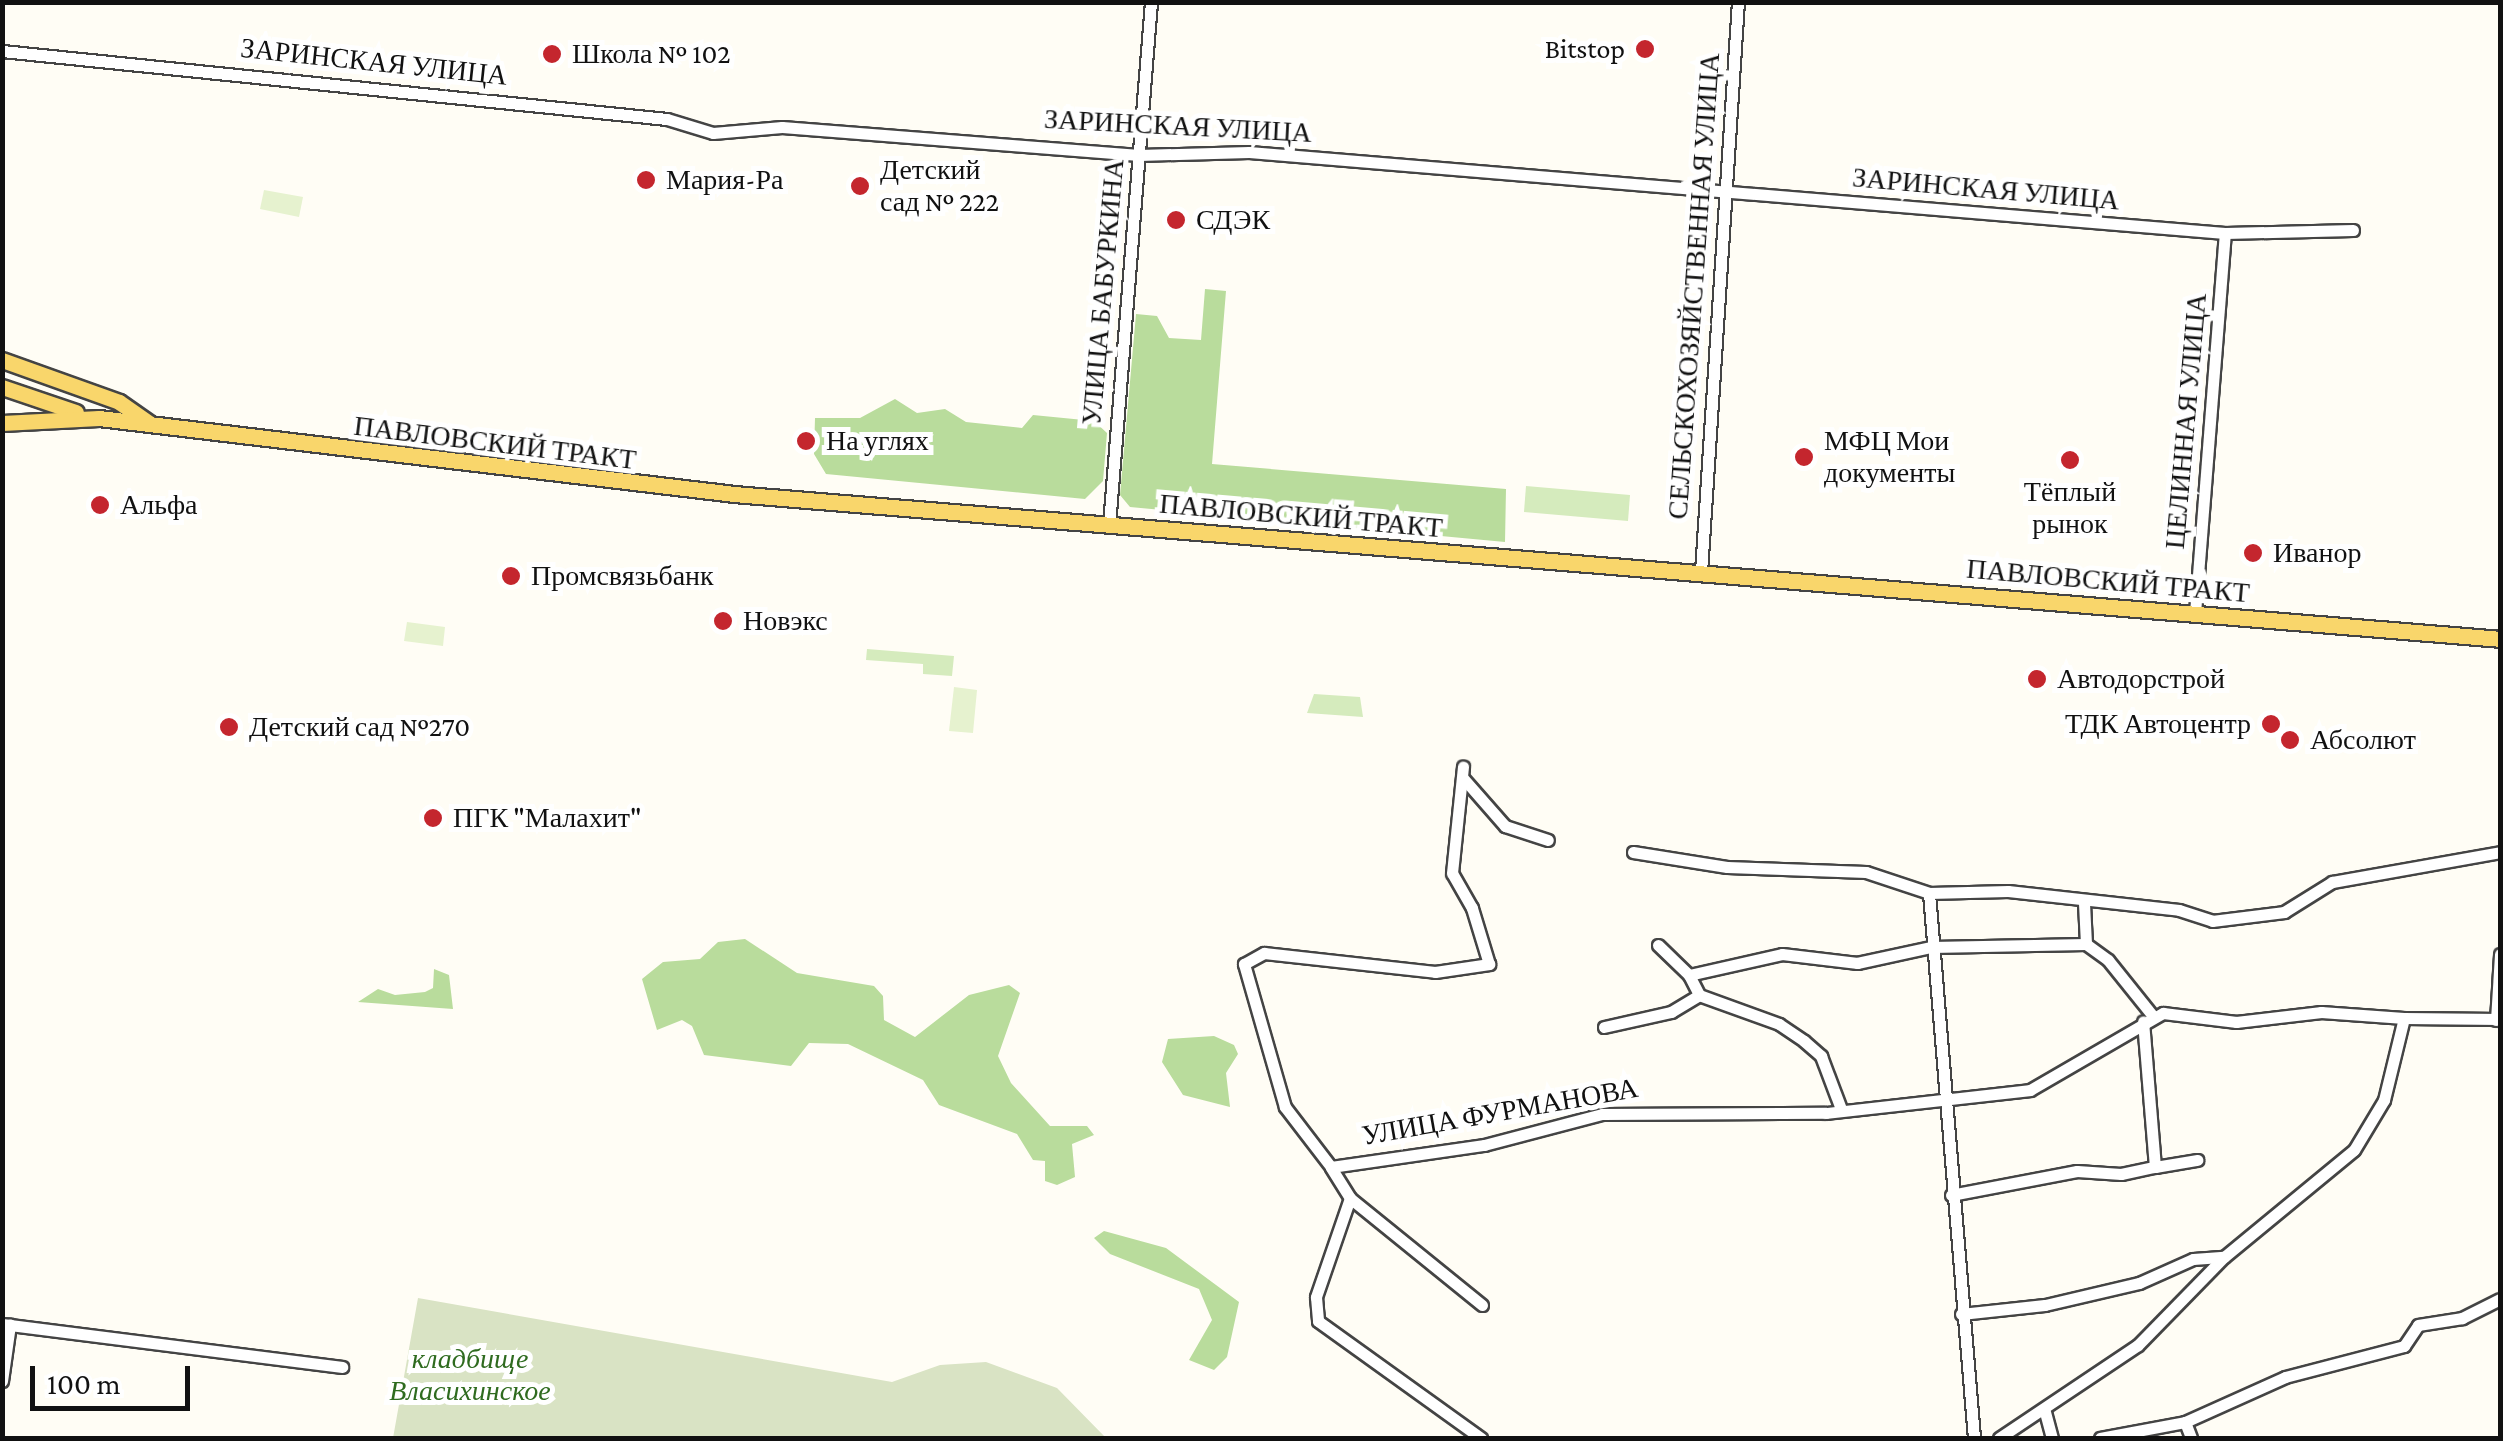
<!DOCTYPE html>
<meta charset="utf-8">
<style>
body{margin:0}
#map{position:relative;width:2503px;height:1441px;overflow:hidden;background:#fffdf5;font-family:"Crimson Pro",serif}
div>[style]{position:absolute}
.green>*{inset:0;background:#d5ebbd}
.forest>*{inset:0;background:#b9dc9c}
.cemetery>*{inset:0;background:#d9e3c4}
.pitch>*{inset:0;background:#e6f2cf}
.roads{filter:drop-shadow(2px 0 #444) drop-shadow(-2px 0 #444) drop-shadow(0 2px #444) drop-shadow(0 -2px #444)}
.minor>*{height:11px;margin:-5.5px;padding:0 5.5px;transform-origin:5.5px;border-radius:5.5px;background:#fff}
.major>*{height:15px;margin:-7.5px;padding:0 7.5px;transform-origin:7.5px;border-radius:7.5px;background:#f9d66b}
.dots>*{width:28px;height:28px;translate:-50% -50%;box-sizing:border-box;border:5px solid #fff;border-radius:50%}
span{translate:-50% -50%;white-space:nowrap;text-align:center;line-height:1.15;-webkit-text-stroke:10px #fff;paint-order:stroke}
.poi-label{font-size:28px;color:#111}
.right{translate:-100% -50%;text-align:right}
.left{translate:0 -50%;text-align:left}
.street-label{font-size:28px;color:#111}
.park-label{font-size:28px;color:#2f6b1f;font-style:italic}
.frame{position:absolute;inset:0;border:5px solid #111;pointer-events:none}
.scale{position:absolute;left:30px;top:1366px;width:160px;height:45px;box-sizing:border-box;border:5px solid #111;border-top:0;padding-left:12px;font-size:30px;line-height:35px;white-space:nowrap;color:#111;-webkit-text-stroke:8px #fff;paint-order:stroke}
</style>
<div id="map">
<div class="green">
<div style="clip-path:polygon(1526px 486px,1630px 495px,1628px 521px,1524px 512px)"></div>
<div style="clip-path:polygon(867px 649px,954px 656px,952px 676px,923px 674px,923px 664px,866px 660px)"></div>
<div style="clip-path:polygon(1314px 694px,1360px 697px,1363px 717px,1307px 713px)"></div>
</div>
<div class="forest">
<div style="clip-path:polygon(1205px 289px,1226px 291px,1212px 464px,1506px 489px,1505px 542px,1130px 507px,1120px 495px,1136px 314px,1157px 316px,1169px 338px,1201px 340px)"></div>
<div style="clip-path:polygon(895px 399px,917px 413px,945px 409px,966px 422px,1022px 428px,1033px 415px,1094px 421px,1107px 433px,1103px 481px,1085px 499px,826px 474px,814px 454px,815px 418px,860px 418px)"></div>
<div style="clip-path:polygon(745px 939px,797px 973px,874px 986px,883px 996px,884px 1020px,915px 1037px,969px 995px,1009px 985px,1020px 993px,998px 1056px,1011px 1083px,1050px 1126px,1087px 1126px,1094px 1135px,1072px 1144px,1075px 1177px,1057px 1185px,1045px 1181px,1045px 1161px,1033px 1160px,1017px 1134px,939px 1105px,923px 1080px,848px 1044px,809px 1043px,791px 1066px,704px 1055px,692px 1026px,682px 1020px,657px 1030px,642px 979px,663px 962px,700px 959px,718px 942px)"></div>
<div style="clip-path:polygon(434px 969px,449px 975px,453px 1009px,358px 1002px,378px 989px,395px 995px,425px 992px,433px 988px)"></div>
<div style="clip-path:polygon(1214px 1036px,1234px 1045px,1238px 1054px,1226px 1073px,1230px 1107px,1183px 1095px,1162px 1062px,1168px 1039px)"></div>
<div style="clip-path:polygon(1104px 1231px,1166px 1248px,1239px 1302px,1227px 1357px,1214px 1370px,1189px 1360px,1212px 1320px,1199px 1289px,1110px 1254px,1094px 1238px)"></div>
</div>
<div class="cemetery">
<div style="clip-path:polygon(418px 1298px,892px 1382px,940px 1365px,986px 1362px,1057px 1388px,1106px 1438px,393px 1438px)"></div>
</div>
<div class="pitch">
<div style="clip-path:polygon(264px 190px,303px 197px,299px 217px,260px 209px)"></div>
<div style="clip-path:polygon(407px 622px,445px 627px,443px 646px,404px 641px)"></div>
<div style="clip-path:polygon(954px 687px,977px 690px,973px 733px,949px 731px)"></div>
</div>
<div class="roads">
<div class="minor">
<div style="left:2px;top:51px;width:668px;rotate:5.84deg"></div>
<div style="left:667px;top:119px;width:48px;rotate:16.9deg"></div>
<div style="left:713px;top:133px;width:69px;rotate:-5deg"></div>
<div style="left:782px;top:127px;width:358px;rotate:4.5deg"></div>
<div style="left:1139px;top:155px;width:110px;rotate:-1.6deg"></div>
<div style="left:1249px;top:152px;width:979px;rotate:4.74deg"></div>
<div style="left:2225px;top:233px;width:128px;rotate:-1.3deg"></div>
<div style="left:1109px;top:525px;width:525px;rotate:-85.41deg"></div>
<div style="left:1701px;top:572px;width:571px;rotate:-86.29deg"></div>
<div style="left:2195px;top:613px;width:381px;rotate:-85.5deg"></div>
<div style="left:1463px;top:778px;width:64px;rotate:48.8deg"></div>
<div style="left:1505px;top:826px;width:45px;rotate:18deg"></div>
<div style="left:1633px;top:852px;width:95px;rotate:9.1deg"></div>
<div style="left:1727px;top:867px;width:139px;rotate:2.1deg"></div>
<div style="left:1866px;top:872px;width:66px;rotate:18.4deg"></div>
<div style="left:1929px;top:893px;width:79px;rotate:-1.5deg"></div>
<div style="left:2008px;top:891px;width:172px;rotate:6.3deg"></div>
<div style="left:2179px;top:910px;width:35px;rotate:18deg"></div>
<div style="left:2212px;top:921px;width:73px;rotate:-7.1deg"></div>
<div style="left:2284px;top:912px;width:57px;rotate:-32deg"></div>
<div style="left:2332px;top:882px;width:171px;rotate:-10.1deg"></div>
<div style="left:1929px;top:893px;width:547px;rotate:85.28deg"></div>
<div style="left:2084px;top:903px;width:41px;rotate:87.2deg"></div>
<div style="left:1658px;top:945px;width:43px;rotate:44.1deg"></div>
<div style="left:1689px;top:975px;width:95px;rotate:-12.7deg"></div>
<div style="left:1782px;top:954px;width:76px;rotate:6.8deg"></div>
<div style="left:1857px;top:963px;width:76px;rotate:-12.2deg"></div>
<div style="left:1931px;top:947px;width:155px;rotate:-1.1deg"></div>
<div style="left:2086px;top:944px;width:27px;rotate:36deg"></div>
<div style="left:2108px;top:960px;width:70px;rotate:51.3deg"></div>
<div style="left:1689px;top:975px;width:22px;rotate:63deg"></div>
<div style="left:1699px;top:995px;width:85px;rotate:19.9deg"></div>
<div style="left:1779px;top:1024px;width:30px;rotate:34deg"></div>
<div style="left:1804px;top:1041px;width:23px;rotate:41deg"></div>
<div style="left:1821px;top:1056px;width:57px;rotate:69.3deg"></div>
<div style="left:2496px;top:1020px;width:66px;rotate:-86.5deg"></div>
<div style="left:1604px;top:1027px;width:69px;rotate:-12.6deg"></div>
<div style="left:1671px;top:1012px;width:33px;rotate:-31deg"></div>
<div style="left:1331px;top:1167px;width:76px;rotate:-127.5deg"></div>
<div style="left:1285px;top:1107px;width:149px;rotate:-106deg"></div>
<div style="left:1244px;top:964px;width:23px;rotate:-29deg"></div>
<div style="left:1264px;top:953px;width:172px;rotate:6.3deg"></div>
<div style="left:1435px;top:972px;width:55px;rotate:-8.4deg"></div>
<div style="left:1489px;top:964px;width:59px;rotate:-106.9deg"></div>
<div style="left:1472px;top:908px;width:40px;rotate:-119.7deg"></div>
<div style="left:1452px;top:873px;width:107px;rotate:-84.1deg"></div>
<div style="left:2155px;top:1167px;width:43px;rotate:-9.5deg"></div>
<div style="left:1951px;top:1195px;width:128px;rotate:-10.8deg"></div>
<div style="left:2077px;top:1171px;width:44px;rotate:3.9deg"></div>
<div style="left:2121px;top:1174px;width:35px;rotate:-12deg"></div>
<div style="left:2155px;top:1167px;width:146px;rotate:-94.7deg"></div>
<div style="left:1350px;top:1198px;width:105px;rotate:109deg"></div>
<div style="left:1316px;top:1297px;width:24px;rotate:85deg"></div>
<div style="left:1318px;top:1321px;width:201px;rotate:35.7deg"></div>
<div style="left:1482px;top:1305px;width:170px;rotate:-141deg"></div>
<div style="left:1350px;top:1198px;width:36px;rotate:-122deg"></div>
<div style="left:1331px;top:1167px;width:155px;rotate:-8.2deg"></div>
<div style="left:1484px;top:1145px;width:122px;rotate:-14.7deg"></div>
<div style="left:1602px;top:1114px;width:224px;rotate:-0.3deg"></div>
<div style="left:1826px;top:1113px;width:205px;rotate:-6.4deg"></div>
<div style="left:2030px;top:1090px;width:154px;rotate:-30.1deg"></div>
<div style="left:2163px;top:1013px;width:74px;rotate:7deg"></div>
<div style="left:2236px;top:1022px;width:86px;rotate:-6.7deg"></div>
<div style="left:2321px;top:1012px;width:83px;rotate:4.1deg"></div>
<div style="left:1961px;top:1314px;width:84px;rotate:-6.1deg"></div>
<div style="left:2045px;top:1305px;width:97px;rotate:-13.2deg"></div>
<div style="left:2139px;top:1283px;width:59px;rotate:-24deg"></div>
<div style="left:2193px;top:1259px;width:31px;rotate:-4deg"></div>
<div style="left:2px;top:1324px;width:343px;rotate:7.2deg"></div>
<div style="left:2px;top:1381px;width:57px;rotate:-81.9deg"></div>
<div style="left:2045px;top:1412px;width:27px;rotate:75deg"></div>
<div style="left:2185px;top:1422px;width:17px;rotate:69deg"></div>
<div style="left:1999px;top:1438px;width:167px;rotate:-33.8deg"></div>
<div style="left:2138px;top:1345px;width:123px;rotate:-45.7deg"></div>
<div style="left:2224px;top:1257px;width:168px;rotate:-39.5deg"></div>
<div style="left:2354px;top:1150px;width:58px;rotate:-59deg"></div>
<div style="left:2384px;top:1100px;width:84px;rotate:-76.3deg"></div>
<div style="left:2404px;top:1018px;width:96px;rotate:0.6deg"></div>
<div style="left:2100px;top:1438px;width:86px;rotate:-10.7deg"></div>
<div style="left:2185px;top:1422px;width:110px;rotate:-24.2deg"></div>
<div style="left:2285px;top:1377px;width:123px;rotate:-14.6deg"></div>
<div style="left:2404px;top:1346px;width:25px;rotate:-56deg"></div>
<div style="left:2418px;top:1325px;width:45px;rotate:-9deg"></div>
<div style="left:2462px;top:1318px;width:42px;rotate:-26.6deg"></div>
</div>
<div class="major">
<div style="left:2px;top:360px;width:124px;rotate:19.7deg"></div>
<div style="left:119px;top:402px;width:37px;rotate:35deg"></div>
<div style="left:2px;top:387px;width:78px;rotate:18.7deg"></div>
<div style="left:2px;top:423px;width:97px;rotate:-3deg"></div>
<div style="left:99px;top:418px;width:640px;rotate:6.82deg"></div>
<div style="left:734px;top:494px;width:1772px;rotate:4.69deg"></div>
</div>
</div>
<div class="dots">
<div style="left:1645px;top:49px;background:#c4262e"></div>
<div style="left:552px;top:54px;background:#c4262e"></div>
<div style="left:646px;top:180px;background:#c4262e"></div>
<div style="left:860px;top:186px;background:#c4262e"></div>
<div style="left:1176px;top:220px;background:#c4262e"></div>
<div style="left:806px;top:441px;background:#c4262e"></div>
<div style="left:1804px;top:457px;background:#c4262e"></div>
<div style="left:2070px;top:460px;background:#c4262e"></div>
<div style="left:100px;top:505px;background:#c4262e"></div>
<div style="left:2253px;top:553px;background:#c4262e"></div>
<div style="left:511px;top:576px;background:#c4262e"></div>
<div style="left:723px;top:621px;background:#c4262e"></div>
<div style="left:2037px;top:679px;background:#c4262e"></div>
<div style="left:2271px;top:724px;background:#c4262e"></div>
<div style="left:229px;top:727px;background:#c4262e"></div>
<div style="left:2290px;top:740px;background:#c4262e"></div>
<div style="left:433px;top:818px;background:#c4262e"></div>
</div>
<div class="poi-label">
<span class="right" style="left:1625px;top:49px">Bitstop</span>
<span class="left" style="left:572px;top:54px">Школа № 102</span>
<span class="left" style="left:880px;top:186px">Детский<br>сад № 222</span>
<span class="left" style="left:666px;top:180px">Мария-Ра</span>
<span class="left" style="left:1196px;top:220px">СДЭК</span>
<span class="left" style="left:826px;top:441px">На углях</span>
<span class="left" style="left:1824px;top:457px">МФЦ Мои<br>документы</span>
<span style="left:2070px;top:508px">Тёплый<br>рынок</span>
<span class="left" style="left:120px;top:505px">Альфа</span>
<span class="left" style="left:2273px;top:553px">Иванор</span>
<span class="left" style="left:531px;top:576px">Промсвязьбанк</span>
<span class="left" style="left:743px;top:621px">Новэкс</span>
<span class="left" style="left:2057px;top:679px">Автодорстрой</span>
<span class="right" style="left:2251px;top:724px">ТДК Автоцентр</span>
<span class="left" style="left:249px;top:727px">Детский сад №270</span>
<span class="left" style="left:2310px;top:740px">Абсолют</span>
<span class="left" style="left:453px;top:818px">ПГК "Малахит"</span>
</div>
<div class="street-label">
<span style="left:374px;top:62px;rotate:6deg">ЗАРИНСКАЯ УЛИЦА</span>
<span style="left:1178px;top:126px;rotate:3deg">ЗАРИНСКАЯ УЛИЦА</span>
<span style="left:1986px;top:189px;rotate:5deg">ЗАРИНСКАЯ УЛИЦА</span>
<span style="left:1694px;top:286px;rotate:-86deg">СЕЛЬСКОХОЗЯЙСТВЕННАЯ УЛИЦА</span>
<span style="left:1103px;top:292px;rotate:-85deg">УЛИЦА БАБУРКИНА</span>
<span style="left:2186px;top:421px;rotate:-85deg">ЦЕЛИННАЯ УЛИЦА</span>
<span style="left:495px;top:443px;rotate:7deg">ПАВЛОВСКИЙ ТРАКТ</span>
<span style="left:1301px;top:516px;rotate:5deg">ПАВЛОВСКИЙ ТРАКТ</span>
<span style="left:2108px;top:581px;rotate:5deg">ПАВЛОВСКИЙ ТРАКТ</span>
<span style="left:1500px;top:1112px;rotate:-10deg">УЛИЦА ФУРМАНОВА</span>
</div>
<div class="park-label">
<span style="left:470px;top:1375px">кладбище<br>Власихинское</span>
</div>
<div class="frame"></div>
<div class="scale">100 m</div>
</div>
